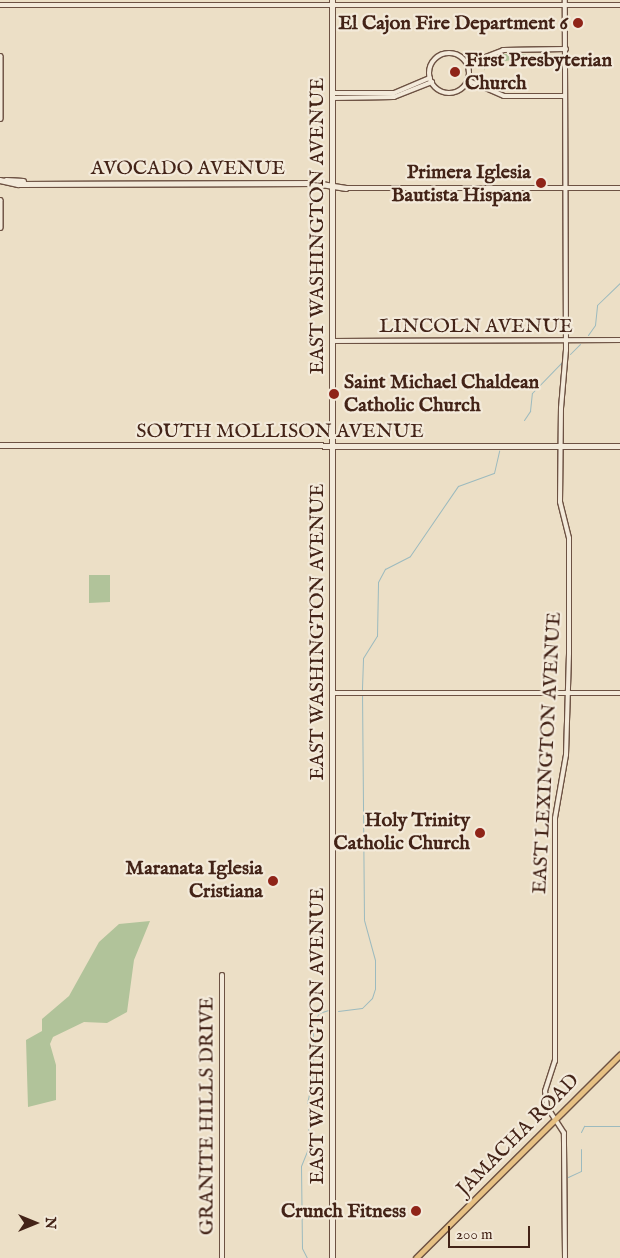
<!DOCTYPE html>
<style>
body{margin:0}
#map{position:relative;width:620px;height:1258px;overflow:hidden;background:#ecdfc6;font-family:"IM FELL English",serif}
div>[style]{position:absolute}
.green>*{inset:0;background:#b1c39a}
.stream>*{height:1px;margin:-0.5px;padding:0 0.5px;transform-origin:0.5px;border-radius:0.5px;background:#9cbabe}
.roads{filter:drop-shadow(1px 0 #6d5243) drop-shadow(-1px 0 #6d5243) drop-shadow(0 1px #6d5243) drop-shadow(0 -1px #6d5243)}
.tertiary>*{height:4px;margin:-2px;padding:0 2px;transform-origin:2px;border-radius:2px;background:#f3eada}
.tertiary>.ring{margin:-2px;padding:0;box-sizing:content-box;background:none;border:4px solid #f3eada;border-radius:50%}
.secondary>*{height:4.5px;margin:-2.25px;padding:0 2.25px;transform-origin:2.25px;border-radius:2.25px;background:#f3eada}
.primary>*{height:4.5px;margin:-2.25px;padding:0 2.25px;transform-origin:2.25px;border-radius:2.25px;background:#e6c083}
.dots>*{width:14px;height:14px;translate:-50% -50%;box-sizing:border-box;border:2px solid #f3eada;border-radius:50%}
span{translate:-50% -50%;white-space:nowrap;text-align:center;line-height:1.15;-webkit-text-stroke:4.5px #f3eada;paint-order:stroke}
.poi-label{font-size:20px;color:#432317;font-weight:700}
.right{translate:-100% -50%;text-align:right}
.left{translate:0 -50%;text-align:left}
.street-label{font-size:20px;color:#432317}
.north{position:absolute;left:10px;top:1198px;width:50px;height:50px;-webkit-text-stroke:4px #f3eada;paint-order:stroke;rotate:90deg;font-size:14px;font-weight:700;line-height:20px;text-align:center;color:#432317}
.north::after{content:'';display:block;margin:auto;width:18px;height:22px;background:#432317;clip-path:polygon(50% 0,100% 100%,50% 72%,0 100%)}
.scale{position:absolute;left:448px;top:1226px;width:82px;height:22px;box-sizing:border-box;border:2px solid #432317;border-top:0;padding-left:6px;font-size:15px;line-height:18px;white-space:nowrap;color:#432317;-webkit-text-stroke:4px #f3eada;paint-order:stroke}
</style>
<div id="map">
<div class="green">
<div style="clip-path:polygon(504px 54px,526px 54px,526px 57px,486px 65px,484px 71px,484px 63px)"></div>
<div style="clip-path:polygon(89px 575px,110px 575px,110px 602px,89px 603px)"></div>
<div style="clip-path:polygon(150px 921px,134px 960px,127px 1012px,107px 1023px,84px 1022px,53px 1037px,50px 1044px,56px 1065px,56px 1100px,28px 1107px,26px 1040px,42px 1031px,42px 1019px,69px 996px,99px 942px,119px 924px)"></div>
</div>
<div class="stream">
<div style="left:588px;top:335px;width:12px;rotate:-55deg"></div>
<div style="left:595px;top:325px;width:20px;rotate:-84deg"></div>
<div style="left:597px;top:305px;width:32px;rotate:-44deg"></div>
<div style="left:570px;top:354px;width:14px;rotate:-45deg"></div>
<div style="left:524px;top:420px;width:11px;rotate:-56deg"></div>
<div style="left:530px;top:411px;width:18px;rotate:-84deg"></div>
<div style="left:532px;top:393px;width:42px;rotate:-46deg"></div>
<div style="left:338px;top:1011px;width:24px;rotate:-7deg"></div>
<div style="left:362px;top:1008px;width:14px;rotate:-45deg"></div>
<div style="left:372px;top:998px;width:9px;rotate:-72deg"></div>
<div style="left:375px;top:989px;width:29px;rotate:-90deg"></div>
<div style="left:375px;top:960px;width:41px;rotate:-105.4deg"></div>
<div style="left:364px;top:920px;width:232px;rotate:-90.5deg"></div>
<div style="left:362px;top:688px;width:30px;rotate:-88deg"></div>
<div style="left:363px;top:658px;width:26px;rotate:-58deg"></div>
<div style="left:377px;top:636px;width:54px;rotate:-88.9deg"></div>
<div style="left:378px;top:582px;width:15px;rotate:-62deg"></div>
<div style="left:385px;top:569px;width:28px;rotate:-27deg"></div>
<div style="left:410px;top:556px;width:85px;rotate:-55.6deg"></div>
<div style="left:458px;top:486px;width:38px;rotate:-20deg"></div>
<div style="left:494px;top:473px;width:23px;rotate:-77deg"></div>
<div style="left:307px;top:1103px;width:22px;rotate:-77deg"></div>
<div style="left:312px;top:1082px;width:59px;rotate:-89deg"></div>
<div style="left:313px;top:1023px;width:12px;rotate:-59deg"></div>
<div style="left:319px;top:1013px;width:9px;rotate:-18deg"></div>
<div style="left:581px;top:1132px;width:7px;rotate:-63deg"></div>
<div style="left:584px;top:1126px;width:36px"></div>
<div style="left:568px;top:1177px;width:14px;rotate:-25deg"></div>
<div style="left:581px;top:1171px;width:22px;rotate:-90deg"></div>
<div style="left:307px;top:1258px;width:11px;rotate:-117deg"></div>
<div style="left:302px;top:1248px;width:82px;rotate:-90.7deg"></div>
<div style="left:301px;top:1166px;width:22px;rotate:-68deg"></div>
<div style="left:309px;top:1146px;width:25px;rotate:-92deg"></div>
</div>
<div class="roads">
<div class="tertiary">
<div class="ring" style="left:429px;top:53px;width:36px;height:36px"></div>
<div style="left:467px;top:64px;width:39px;rotate:-21deg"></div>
<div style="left:503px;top:50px;width:63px;rotate:-0.9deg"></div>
<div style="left:467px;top:80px;width:40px;rotate:23.4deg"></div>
<div style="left:504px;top:96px;width:61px"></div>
<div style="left:332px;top:93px;width:62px"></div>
<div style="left:394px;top:93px;width:39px;rotate:-23deg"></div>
<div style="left:332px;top:98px;width:62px;rotate:-0.9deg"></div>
<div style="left:394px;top:97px;width:41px;rotate:-21.5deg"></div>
<div style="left:332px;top:341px;width:288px;rotate:-0.2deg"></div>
<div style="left:332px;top:693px;width:288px"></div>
<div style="left:222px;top:975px;width:283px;rotate:90deg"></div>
<div style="left:565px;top:1258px;width:125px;rotate:-90.5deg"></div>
<div style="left:564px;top:1133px;width:31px;rotate:-123deg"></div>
<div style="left:547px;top:1107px;width:16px;rotate:-97deg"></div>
<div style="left:545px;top:1091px;width:32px;rotate:-72deg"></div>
<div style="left:555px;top:1061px;width:243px;rotate:-90deg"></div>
<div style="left:555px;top:818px;width:64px;rotate:-80.1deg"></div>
<div style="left:566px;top:755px;width:102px;rotate:-88.3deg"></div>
<div style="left:569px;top:653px;width:115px;rotate:-90deg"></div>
<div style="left:569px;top:538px;width:37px;rotate:-104deg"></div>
<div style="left:560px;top:502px;width:94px;rotate:-89.4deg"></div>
<div style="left:561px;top:408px;width:58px;rotate:-85.1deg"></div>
<div style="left:566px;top:350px;width:350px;rotate:-90.2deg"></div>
</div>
<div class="secondary">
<div style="left:332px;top:0;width:1258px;rotate:90deg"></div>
<div style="left:0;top:5px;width:620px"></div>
<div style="left:0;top:56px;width:62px;rotate:90deg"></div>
<div style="left:0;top:180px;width:18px;rotate:13deg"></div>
<div style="left:18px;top:184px;width:297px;rotate:-0.2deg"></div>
<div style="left:315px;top:183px;width:31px;rotate:9deg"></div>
<div style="left:346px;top:188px;width:274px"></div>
<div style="left:6px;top:180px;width:17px;rotate:3deg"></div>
<div style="left:0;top:200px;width:27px;rotate:90deg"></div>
<div style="left:0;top:445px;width:620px;rotate:0.09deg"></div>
</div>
<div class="primary">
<div style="left:416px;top:1258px;width:288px;rotate:-44.9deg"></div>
</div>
</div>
<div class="dots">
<div style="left:578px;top:23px;background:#8f2418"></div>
<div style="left:455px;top:72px;background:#8f2418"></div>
<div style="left:541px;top:183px;background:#8f2418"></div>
<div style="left:334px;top:394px;background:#8f2418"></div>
<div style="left:480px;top:833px;background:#8f2418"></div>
<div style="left:273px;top:881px;background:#8f2418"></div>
<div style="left:416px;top:1211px;background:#8f2418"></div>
</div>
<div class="poi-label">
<span class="right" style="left:568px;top:23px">El Cajon Fire Department 6</span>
<span class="left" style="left:465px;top:72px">First Presbyterian<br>Church</span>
<span class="right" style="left:531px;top:184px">Primera Iglesia<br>Bautista Hispana</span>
<span class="left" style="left:344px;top:394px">Saint Michael Chaldean<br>Catholic Church</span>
<span class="right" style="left:470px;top:832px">Holy Trinity<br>Catholic Church</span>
<span class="right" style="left:263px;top:880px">Maranata Iglesia<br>Cristiana</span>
<span class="right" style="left:406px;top:1211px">Crunch Fitness</span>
</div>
<div class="street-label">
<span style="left:188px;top:168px">AVOCADO AVENUE</span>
<span style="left:317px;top:226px;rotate:-90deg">EAST WASHINGTON AVENUE</span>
<span style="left:476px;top:326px">LINCOLN AVENUE</span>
<span style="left:280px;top:431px">SOUTH MOLLISON AVENUE</span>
<span style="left:317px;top:632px;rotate:-90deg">EAST WASHINGTON AVENUE</span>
<span style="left:547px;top:753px;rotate:-87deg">EAST LEXINGTON AVENUE</span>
<span style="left:317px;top:1036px;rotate:-90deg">EAST WASHINGTON AVENUE</span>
<span style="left:207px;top:1116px;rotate:-90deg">GRANITE HILLS DRIVE</span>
<span style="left:518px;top:1135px;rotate:-45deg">JAMACHA ROAD</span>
</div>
<div class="north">N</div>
<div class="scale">200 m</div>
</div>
